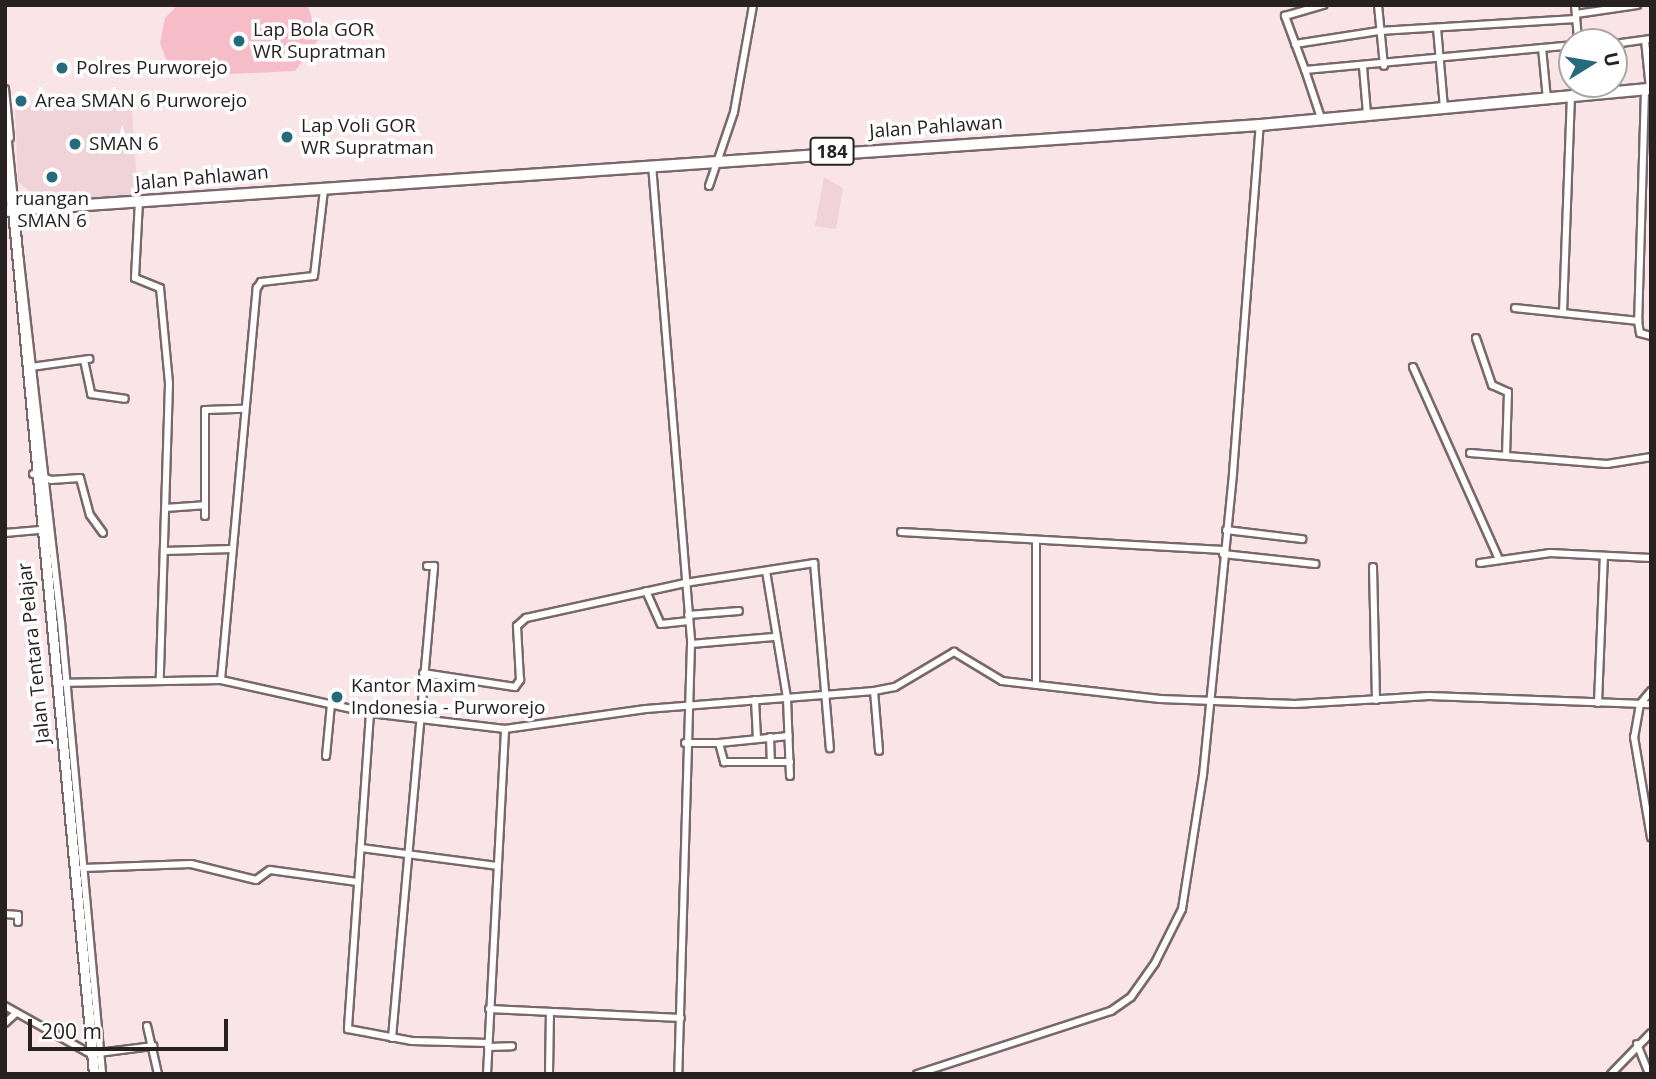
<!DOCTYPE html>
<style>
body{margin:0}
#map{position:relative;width:1656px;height:1079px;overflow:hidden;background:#f9e4e8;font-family:"Open Sans",sans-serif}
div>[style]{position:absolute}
.built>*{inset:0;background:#f0d3d8}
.green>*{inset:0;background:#f6bdc8}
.roads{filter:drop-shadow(2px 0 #79686b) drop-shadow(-2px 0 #79686b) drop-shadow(0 2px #79686b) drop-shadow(0 -2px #79686b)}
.street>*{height:6px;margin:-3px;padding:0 3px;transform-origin:3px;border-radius:3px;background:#fff}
.secondary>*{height:9px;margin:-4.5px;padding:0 4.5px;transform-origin:4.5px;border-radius:4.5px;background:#fff}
.primary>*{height:10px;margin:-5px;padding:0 5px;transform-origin:5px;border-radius:5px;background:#fff}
.highway>*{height:10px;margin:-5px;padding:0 5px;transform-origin:5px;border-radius:5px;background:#fff}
.dots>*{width:19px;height:19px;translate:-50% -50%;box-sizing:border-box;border:4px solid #fff;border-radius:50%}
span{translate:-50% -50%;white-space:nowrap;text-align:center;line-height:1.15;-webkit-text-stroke:7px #fff;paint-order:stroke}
.shield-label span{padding:2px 5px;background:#fff;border:2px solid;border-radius:5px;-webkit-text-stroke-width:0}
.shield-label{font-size:18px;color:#282122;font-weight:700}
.poi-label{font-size:19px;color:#282122}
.left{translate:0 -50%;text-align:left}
.street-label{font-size:19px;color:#282122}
.frame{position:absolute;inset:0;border:7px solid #282122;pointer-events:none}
.north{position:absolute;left:1558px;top:28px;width:70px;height:70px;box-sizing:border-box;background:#fff;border:2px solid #a9a6a7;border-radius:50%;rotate:79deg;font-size:19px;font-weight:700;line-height:28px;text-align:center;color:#282122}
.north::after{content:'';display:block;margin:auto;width:24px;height:32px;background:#266b7b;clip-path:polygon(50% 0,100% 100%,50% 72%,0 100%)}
.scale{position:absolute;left:28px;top:1019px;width:200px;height:32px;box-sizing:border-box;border:4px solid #282122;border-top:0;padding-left:9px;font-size:21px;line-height:24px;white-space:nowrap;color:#282122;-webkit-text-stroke:5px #fff;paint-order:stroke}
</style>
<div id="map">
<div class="built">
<div style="clip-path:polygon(131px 99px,138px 195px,45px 203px,18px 182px,15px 107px)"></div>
<div style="clip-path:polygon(824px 177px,843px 188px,836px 229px,815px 226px)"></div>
</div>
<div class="green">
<div style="clip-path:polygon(178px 5px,308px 5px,318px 40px,295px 71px,187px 76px,167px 61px,160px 43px,165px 18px)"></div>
</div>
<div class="roads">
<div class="street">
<div style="left:1378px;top:5px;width:61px;rotate:84.4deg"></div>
<div style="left:1575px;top:5px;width:37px;rotate:85deg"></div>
<div style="left:1576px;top:14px;width:62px;rotate:-8.4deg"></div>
<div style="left:1437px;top:28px;width:80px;rotate:85deg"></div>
<div style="left:1645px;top:40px;width:49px;rotate:84.2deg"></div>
<div style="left:1295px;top:44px;width:85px;rotate:-8.8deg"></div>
<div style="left:1379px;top:31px;width:197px;rotate:-3.5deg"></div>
<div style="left:1614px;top:44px;width:37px;rotate:-8deg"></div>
<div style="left:1542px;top:48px;width:51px;rotate:84.4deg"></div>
<div style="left:1363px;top:67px;width:47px;rotate:85.1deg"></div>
<div style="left:1305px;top:70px;width:58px;rotate:-110.3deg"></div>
<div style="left:1285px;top:16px;width:40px;rotate:-16deg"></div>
<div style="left:5px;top:89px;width:49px;rotate:84.2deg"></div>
<div style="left:1645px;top:90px;width:231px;rotate:91.7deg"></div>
<div style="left:1638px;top:321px;width:12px;rotate:81deg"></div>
<div style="left:1640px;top:333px;width:11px;rotate:15deg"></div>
<div style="left:1321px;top:118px;width:51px;rotate:-108.4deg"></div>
<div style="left:1305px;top:70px;width:268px;rotate:-5.3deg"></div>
<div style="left:652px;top:165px;width:481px;rotate:85.3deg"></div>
<div style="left:691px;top:644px;width:430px;rotate:91.7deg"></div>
<div style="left:709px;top:186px;width:78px;rotate:-71.3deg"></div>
<div style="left:734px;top:112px;width:109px;rotate:-79.9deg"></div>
<div style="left:139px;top:201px;width:77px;rotate:93deg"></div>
<div style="left:135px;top:278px;width:27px;rotate:22deg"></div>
<div style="left:160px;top:288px;width:96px;rotate:84.6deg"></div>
<div style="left:169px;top:384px;width:294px;rotate:91.8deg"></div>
<div style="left:17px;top:236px;width:388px;rotate:83.5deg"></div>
<div style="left:61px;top:622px;width:454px;rotate:84.8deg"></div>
<div style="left:1515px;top:308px;width:124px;rotate:6deg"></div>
<div style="left:1563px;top:313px;width:216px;rotate:-87.9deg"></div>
<div style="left:1476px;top:338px;width:50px;rotate:71.2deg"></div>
<div style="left:1492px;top:385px;width:17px;rotate:24deg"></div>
<div style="left:1508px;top:392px;width:63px;rotate:91.8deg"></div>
<div style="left:84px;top:360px;width:35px;rotate:78deg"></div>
<div style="left:91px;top:394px;width:34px;rotate:8deg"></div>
<div style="left:31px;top:367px;width:59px;rotate:-7.9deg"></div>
<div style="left:1413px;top:367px;width:210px;rotate:65.9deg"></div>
<div style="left:1470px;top:453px;width:137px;rotate:4.6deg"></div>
<div style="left:1607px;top:464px;width:45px;rotate:-9deg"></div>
<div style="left:33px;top:474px;width:19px;rotate:18deg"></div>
<div style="left:51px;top:480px;width:29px;rotate:-4deg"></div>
<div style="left:80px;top:478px;width:38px;rotate:75deg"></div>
<div style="left:90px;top:515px;width:22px;rotate:54deg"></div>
<div style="left:165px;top:508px;width:39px;rotate:-4deg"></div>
<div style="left:205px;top:516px;width:106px;rotate:-90deg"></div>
<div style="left:205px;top:410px;width:38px;rotate:-2deg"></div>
<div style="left:1226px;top:530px;width:77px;rotate:6.8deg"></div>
<div style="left:901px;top:532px;width:323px;rotate:3.2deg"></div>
<div style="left:5px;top:533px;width:33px;rotate:-5deg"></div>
<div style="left:164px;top:551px;width:68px;rotate:-1.7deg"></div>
<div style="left:1223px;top:554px;width:93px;rotate:6.2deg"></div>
<div style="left:1480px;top:563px;width:71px;rotate:-8.1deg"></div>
<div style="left:1550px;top:553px;width:101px;rotate:2.8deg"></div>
<div style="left:1373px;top:567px;width:133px;rotate:88.7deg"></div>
<div style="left:766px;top:571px;width:129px;rotate:80.6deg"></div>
<div style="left:787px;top:698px;width:78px;rotate:87.8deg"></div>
<div style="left:646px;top:591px;width:36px;rotate:66deg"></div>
<div style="left:661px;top:624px;width:28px;rotate:-6deg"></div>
<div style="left:688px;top:615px;width:51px;rotate:-4.5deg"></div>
<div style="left:691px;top:644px;width:83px;rotate:-4.8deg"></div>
<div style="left:423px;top:673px;width:93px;rotate:8.7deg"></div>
<div style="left:515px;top:687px;width:9px;rotate:-54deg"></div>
<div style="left:520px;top:680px;width:54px;rotate:-93.2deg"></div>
<div style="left:517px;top:626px;width:12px;rotate:-42deg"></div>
<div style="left:526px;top:618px;width:163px;rotate:-12.4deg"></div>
<div style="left:685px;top:583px;width:131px;rotate:-8.8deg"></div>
<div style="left:814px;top:563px;width:186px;rotate:85.1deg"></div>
<div style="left:221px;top:680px;width:394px;rotate:-84.8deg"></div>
<div style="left:257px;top:288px;width:7px;rotate:-56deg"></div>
<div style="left:261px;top:282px;width:53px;rotate:-6.5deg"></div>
<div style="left:314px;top:276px;width:88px;rotate:-83.4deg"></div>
<div style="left:56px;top:683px;width:165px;rotate:-1deg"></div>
<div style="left:221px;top:680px;width:153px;rotate:12.5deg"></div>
<div style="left:370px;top:713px;width:136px;rotate:6.8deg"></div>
<div style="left:505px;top:729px;width:142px;rotate:-8.1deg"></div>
<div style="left:646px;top:709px;width:229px;rotate:-4.5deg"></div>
<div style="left:874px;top:691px;width:21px;rotate:-11deg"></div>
<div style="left:895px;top:687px;width:69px;rotate:-30.7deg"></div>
<div style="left:954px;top:652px;width:56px;rotate:31.1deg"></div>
<div style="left:1002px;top:681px;width:159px;rotate:6.5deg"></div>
<div style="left:1160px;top:699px;width:135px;rotate:2.1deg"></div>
<div style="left:1295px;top:704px;width:134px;rotate:-3.4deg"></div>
<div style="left:1429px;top:696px;width:222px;rotate:2.1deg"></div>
<div style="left:1036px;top:685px;width:145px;rotate:-90deg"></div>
<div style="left:874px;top:691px;width:60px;rotate:85.2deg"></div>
<div style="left:1651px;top:691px;width:17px;rotate:130deg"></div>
<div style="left:1640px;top:704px;width:34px;rotate:100deg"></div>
<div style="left:1634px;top:737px;width:102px;rotate:80.4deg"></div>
<div style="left:755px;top:700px;width:39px;rotate:87deg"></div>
<div style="left:1598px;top:703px;width:147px;rotate:-87.7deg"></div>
<div style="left:370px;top:713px;width:317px;rotate:94deg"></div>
<div style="left:348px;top:1029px;width:65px;rotate:10.6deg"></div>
<div style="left:412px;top:1041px;width:76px;rotate:1.5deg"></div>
<div style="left:770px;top:737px;width:25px;rotate:88deg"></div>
<div style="left:685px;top:743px;width:34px"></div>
<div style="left:719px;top:743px;width:20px;rotate:75deg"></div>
<div style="left:724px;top:762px;width:66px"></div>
<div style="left:719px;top:743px;width:70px;rotate:-5.7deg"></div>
<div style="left:326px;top:756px;width:52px;rotate:-84.5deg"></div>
<div style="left:361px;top:848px;width:137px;rotate:7.5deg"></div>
<div style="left:83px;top:868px;width:108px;rotate:-2.1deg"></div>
<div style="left:191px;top:864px;width:67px;rotate:13.8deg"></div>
<div style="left:256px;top:880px;width:17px;rotate:-36deg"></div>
<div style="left:270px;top:870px;width:88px;rotate:7.9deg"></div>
<div style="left:5px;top:914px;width:13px;rotate:4deg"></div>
<div style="left:18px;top:915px;width:7px;rotate:90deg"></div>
<div style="left:5px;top:1006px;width:98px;rotate:29.2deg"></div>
<div style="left:91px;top:1054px;width:63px;rotate:-7.4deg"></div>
<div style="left:489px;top:1009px;width:192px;rotate:2.7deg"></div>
<div style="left:5px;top:1023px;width:15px;rotate:-42deg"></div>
<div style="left:147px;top:1026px;width:49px;rotate:77.1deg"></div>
<div style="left:392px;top:1038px;width:474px;rotate:-84.9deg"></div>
<div style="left:434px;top:566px;width:7px;rotate:180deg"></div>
<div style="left:1637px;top:1044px;width:32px;rotate:68deg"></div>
<div style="left:488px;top:1047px;width:24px;rotate:-2deg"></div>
<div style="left:487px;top:1074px;width:345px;rotate:-87deg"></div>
<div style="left:549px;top:1074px;width:62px;rotate:-89.1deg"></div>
<div style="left:917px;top:1074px;width:204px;rotate:-18deg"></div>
<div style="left:1111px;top:1011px;width:24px;rotate:-35deg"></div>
<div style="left:1131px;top:997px;width:42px;rotate:-54.8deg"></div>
<div style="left:1155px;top:963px;width:60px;rotate:-63.4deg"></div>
<div style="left:1182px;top:909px;width:136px;rotate:-81.1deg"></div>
<div style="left:1203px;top:775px;width:303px;rotate:-84.3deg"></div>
<div style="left:1233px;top:473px;width:349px;rotate:-85.6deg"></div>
<div style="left:1611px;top:1074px;width:57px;rotate:-45.7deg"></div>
</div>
<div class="secondary">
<div style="left:13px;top:210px;width:868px;rotate:84.64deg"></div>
</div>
<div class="primary">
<div style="left:13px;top:210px;width:1250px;rotate:-3.9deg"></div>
<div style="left:1260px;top:125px;width:393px;rotate:-5.3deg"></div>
</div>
<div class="highway">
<div style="left:5px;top:133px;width:77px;rotate:84.1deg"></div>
<div style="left:13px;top:210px;width:8px;rotate:173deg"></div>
</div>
</div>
<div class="dots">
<div style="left:239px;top:41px;background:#266b7b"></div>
<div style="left:62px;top:68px;background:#266b7b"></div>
<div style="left:21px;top:101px;background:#266b7b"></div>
<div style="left:287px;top:137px;background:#266b7b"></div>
<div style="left:75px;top:144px;background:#266b7b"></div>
<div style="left:52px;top:177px;background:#266b7b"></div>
<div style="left:337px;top:697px;background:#266b7b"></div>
</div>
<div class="shield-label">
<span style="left:832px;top:151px">184</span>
</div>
<div class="poi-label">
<span class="left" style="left:253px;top:41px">Lap Bola GOR<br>WR Supratman</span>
<span class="left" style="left:76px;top:68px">Polres Purworejo</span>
<span class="left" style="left:35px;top:101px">Area SMAN 6 Purworejo</span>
<span class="left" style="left:301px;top:137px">Lap Voli GOR<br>WR Supratman</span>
<span class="left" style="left:89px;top:144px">SMAN 6</span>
<span style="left:52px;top:210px">ruangan<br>SMAN 6</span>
<span class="left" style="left:351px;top:697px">Kantor Maxim<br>Indonesia - Purworejo</span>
</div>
<div class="street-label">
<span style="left:936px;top:127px;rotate:-4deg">Jalan Pahlawan</span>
<span style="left:202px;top:178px;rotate:-5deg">Jalan Pahlawan</span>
<span style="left:34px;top:653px;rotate:-96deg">Jalan Tentara Pelajar</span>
</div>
<div class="frame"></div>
<div class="north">U</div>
<div class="scale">200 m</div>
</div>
